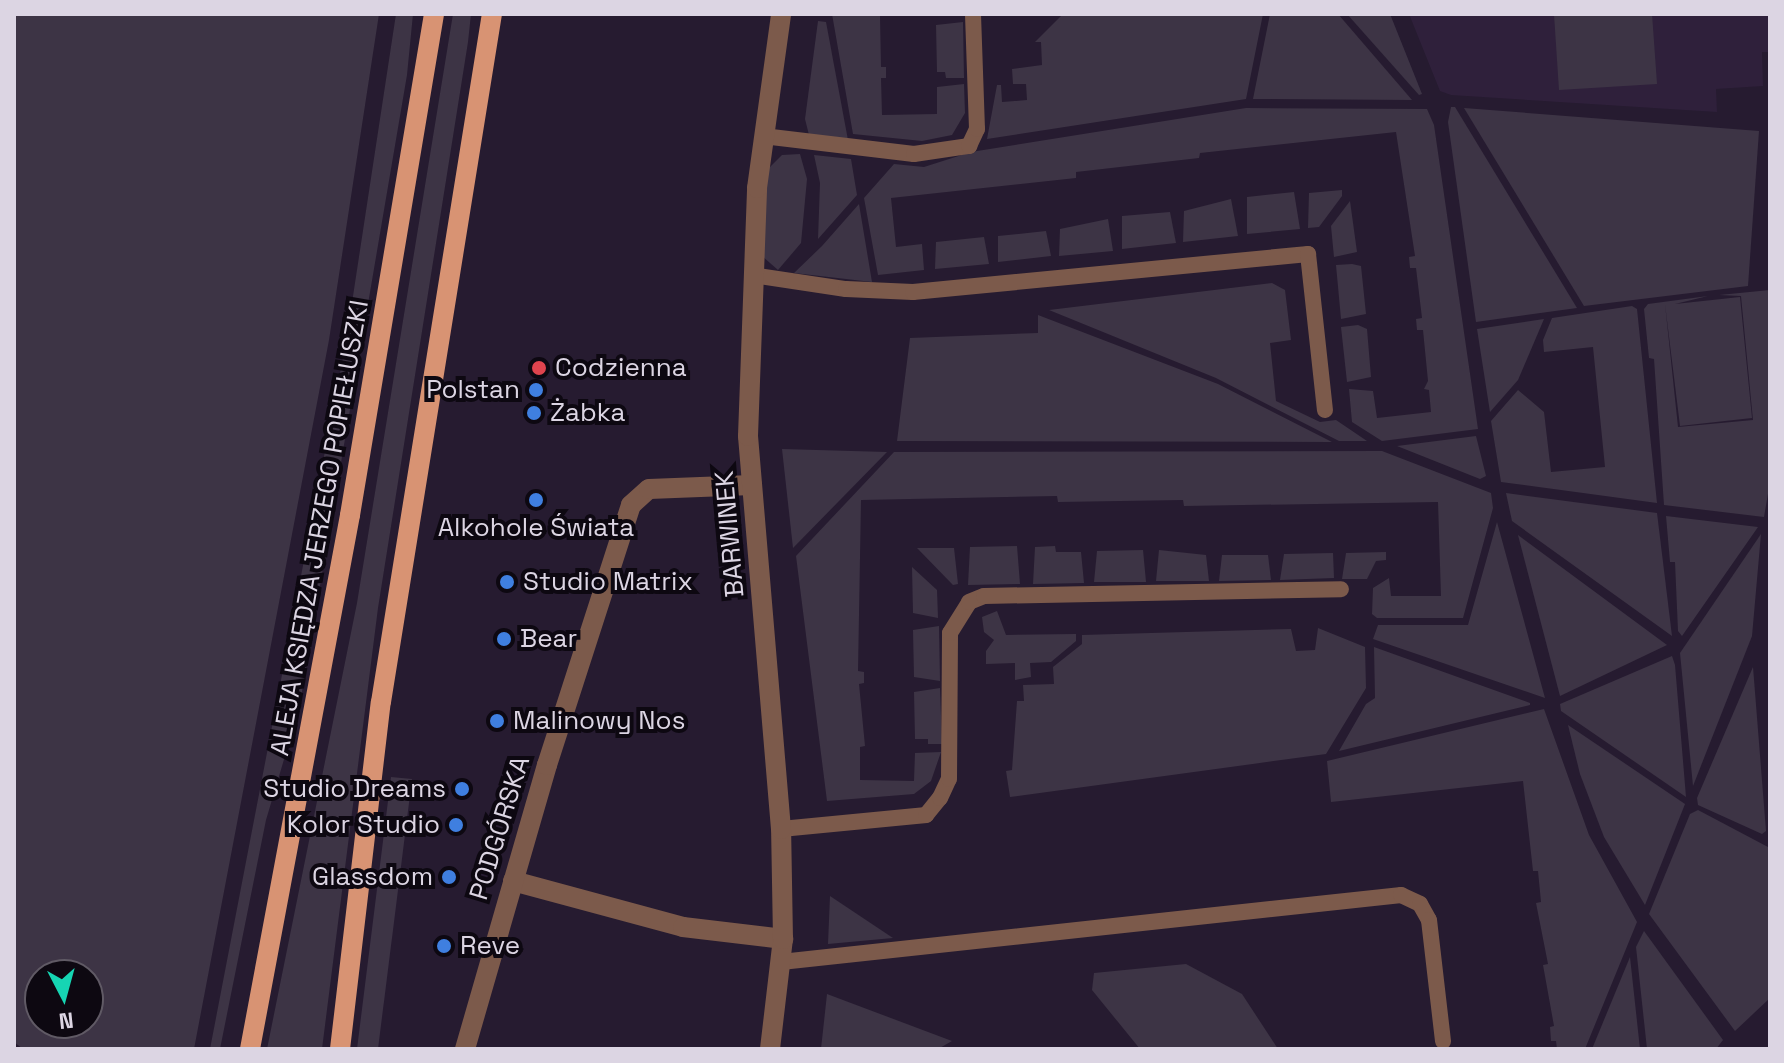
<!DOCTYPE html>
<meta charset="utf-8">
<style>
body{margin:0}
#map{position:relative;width:1784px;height:1063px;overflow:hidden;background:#261b30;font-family:"Space Grotesk",sans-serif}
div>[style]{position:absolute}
.built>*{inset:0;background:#2f203b}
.green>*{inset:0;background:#3d3445}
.service>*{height:16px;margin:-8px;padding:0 8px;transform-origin:8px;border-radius:8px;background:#7c5a4b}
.minor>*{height:20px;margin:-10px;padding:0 10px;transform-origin:10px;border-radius:10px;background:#7c5a4b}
.primary>*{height:20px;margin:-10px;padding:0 10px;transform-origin:10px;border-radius:10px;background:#d89373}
.dots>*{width:22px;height:22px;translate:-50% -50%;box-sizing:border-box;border:4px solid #0d0811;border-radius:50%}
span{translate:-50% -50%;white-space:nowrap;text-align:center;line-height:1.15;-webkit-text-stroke:8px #0d0811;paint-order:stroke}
.poi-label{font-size:26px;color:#dcd5e3}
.left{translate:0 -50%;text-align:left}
.right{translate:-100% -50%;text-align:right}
.street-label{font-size:26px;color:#dcd5e3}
.frame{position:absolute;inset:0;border:16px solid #dcd5e3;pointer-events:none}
.north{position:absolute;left:24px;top:959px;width:80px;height:80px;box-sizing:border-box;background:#0d0811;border:2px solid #605a65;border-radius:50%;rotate:174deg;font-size:22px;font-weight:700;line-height:32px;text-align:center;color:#dcd5e3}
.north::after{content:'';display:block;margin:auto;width:28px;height:36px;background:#16d5b3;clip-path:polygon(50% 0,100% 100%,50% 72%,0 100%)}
</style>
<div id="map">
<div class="built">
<div style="clip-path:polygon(1409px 14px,1770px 14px,1770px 52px,1762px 52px,1763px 86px,1716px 89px,1717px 112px,1451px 95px,1440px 91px)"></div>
</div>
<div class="green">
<div style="clip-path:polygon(evenodd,14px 14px,379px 14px,329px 340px,194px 1049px,23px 1049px,14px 1042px,14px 14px,40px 975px,88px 975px,88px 1023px,40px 1023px,40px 975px)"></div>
<div style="clip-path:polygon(396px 14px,413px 14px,407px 75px,299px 709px,266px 820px,220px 1049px,210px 1049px,346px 342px)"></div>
<div style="clip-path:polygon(453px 14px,471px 14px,468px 42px,378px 608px,322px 1049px,267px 1049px,357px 603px)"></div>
<div style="clip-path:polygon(832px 14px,885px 14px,880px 16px,881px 67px,886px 67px,886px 78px,881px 78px,882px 115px,937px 114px,937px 87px,964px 84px,965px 113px,952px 135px,922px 141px,853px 134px)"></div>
<div style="clip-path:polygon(1063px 14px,1263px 14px,1246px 99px,987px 139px,997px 85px,1001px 85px,1002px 102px,1027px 100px,1026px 84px,1013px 84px,1012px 69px,1042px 65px,1041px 42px,1035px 42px)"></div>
<div style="clip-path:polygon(1270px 14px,1338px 14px,1412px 100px,1253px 99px)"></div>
<div style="clip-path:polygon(1347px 14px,1390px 14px,1422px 94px,1419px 95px)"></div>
<div style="clip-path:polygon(1554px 14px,1652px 14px,1657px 84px,1559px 90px)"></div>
<div style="clip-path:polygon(818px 21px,826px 22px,848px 140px,809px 135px,805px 119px)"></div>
<div style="clip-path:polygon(963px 22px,964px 78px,946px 78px,945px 72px,937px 72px,936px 25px)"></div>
<div style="clip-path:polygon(1451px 107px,1455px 107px,1577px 308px,1476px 322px,1448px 122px)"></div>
<div style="clip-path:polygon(1246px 108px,1427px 109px,1434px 125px,1478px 429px,1382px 441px,1352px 422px,1349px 389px,1373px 391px,1377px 418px,1431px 412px,1429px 390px,1424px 389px,1428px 381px,1423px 330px,1417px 330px,1416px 319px,1422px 318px,1416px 268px,1410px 268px,1409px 257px,1415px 256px,1396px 132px,1200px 153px,1199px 158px,1076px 172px,1076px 178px,891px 198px,896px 247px,922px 244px,924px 270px,878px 275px,864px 198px,894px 164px,924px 167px,971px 152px)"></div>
<div style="clip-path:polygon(1464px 108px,1759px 131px,1748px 286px,1584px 306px)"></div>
<div style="clip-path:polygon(800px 154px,807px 179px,801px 243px,778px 270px,761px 255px,767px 170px,782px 155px)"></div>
<div style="clip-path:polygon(814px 155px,851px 159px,857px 195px,818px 239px,820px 183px)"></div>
<div style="clip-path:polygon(1342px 190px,1342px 196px,1319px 227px,1308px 228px,1309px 193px)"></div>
<div style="clip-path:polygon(1294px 192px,1300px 229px,1247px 234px,1247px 197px)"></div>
<div style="clip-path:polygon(1231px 199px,1238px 236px,1183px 242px,1184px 211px)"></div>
<div style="clip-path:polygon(1350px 201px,1357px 252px,1334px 257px,1331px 226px)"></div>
<div style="clip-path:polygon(859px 204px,872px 282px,794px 273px,822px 246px)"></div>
<div style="clip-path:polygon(1170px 212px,1176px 243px,1122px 249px,1122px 216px)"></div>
<div style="clip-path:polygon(1108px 219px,1113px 251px,1059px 256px,1060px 229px)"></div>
<div style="clip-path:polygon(1046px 231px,1051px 256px,998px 262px,998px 236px)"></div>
<div style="clip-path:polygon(984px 237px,989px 264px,935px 269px,936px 242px)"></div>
<div style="clip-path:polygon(1352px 264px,1361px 266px,1366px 314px,1341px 319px,1336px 265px)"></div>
<div style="clip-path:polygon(1272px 283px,1285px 290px,1291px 340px,1270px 343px,1276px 401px,1320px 422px,1336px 420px,1367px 441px,1339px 441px,1216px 378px,1049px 310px)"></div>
<div style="clip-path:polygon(1770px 290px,1770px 482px,1764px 517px,1664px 505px,1654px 359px,1649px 358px,1644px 309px,1648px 304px,1708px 296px,1675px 304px,1740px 297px,1752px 418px,1680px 426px,1665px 304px,1678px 427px,1753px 420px,1741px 296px,1719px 295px)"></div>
<div style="clip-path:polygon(1632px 306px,1637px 309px,1657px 503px,1501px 482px,1491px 421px,1518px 390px,1544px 412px,1551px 472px,1605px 467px,1593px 347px,1544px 352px,1543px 340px,1552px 318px)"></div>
<div style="clip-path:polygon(1038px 315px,1218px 384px,1332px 442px,897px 441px,910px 338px,1038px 333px)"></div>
<div style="clip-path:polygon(1544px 319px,1518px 380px,1490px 412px,1477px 329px)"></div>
<div style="clip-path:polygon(1358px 325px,1367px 329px,1371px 377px,1347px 382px,1341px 327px)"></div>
<div style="clip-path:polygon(1476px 436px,1486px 476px,1480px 479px,1397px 446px)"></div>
<div style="clip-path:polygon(782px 449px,887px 452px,793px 548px)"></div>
<div style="clip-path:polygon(1382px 451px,1491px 493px,1493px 508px,1463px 618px,1377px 618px,1372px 614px,1373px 588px,1389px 578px,1391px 596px,1441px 596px,1438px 502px,1184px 506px,1183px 500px,1058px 502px,1057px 496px,861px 500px,858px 671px,864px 672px,864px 683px,859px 684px,865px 746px,860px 747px,860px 780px,914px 781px,915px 753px,941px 752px,931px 781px,914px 794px,827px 801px,796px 556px,894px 452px)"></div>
<div style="clip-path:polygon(1506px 493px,1657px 513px,1672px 636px,1512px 521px)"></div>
<div style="clip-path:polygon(1666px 516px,1758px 527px,1682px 636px,1678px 631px,1675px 562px,1670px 562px)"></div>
<div style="clip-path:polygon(1497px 522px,1545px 698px,1373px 639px,1378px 625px,1468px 625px)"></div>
<div style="clip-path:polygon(1761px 534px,1752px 636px,1693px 786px,1680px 653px)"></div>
<div style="clip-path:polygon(1518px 535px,1667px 645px,1560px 696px)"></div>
<div style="clip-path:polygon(1017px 546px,1020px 584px,968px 585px,970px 547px)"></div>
<div style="clip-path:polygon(1055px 546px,1056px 552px,1081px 552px,1084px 583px,1033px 584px,1035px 547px)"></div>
<div style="clip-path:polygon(917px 548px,954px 548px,958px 584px,953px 585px)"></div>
<div style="clip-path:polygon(1143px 550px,1146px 582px,1094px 582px,1097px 551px)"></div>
<div style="clip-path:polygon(1159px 550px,1206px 555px,1209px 581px,1156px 581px)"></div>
<div style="clip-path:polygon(1386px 552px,1386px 560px,1376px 561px,1367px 579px,1342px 579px,1346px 553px)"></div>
<div style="clip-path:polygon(1333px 553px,1334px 578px,1280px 580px,1284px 554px)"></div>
<div style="clip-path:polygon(1222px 555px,1268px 555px,1271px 580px,1219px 581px)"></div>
<div style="clip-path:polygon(912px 567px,937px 590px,938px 618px,913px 613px)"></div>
<div style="clip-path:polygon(997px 611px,1006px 635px,1076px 634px,1076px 641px,1051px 662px,1030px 663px,1031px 677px,1015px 680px,1015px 663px,986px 664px,986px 651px,994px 640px,984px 632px,982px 617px)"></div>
<div style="clip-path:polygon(939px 626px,940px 681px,914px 677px,913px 630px)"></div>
<div style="clip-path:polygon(1318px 628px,1365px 647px,1366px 688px,1326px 754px,1010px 797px,1006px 771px,1012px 770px,1017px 701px,1024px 701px,1023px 685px,1054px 684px,1053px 667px,1082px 644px,1082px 635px,1291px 629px,1296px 651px,1315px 650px)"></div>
<div style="clip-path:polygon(1374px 647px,1530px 703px,1530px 705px,1339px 751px,1366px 704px,1375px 698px)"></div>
<div style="clip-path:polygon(1672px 656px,1675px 665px,1686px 797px,1561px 711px,1560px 704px)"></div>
<div style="clip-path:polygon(1753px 667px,1766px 831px,1762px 834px,1698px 805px,1697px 798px)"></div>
<div style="clip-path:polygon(940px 688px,942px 744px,928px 744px,928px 739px,915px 739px,914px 692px)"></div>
<div style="clip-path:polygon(1544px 709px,1589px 835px,1637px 922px,1585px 1049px,1557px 1049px,1556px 1041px,1551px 1041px,1550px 1027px,1554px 1026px,1543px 965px,1548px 964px,1536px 903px,1541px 902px,1538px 871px,1533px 871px,1523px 781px,1331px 802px,1327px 761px)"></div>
<div style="clip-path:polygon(1568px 725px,1685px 804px,1645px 905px,1604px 837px,1580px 774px)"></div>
<div style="clip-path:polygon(391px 777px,412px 779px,378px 1049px,357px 1049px)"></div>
<div style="clip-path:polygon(1698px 810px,1768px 847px,1770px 998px,1735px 1031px,1649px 914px,1690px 814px)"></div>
<div style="clip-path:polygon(830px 896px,893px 938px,828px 944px)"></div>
<div style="clip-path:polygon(1644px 931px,1723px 1040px,1716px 1049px,1647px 1049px,1636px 947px)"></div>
<div style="clip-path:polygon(1630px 957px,1640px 1049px,1592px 1049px)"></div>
<div style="clip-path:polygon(1186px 964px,1242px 994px,1278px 1049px,1140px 1049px,1092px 990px,1094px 973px)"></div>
<div style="clip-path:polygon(827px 994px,952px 1041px,938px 1049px,821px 1049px)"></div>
</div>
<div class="service">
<div style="left:763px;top:136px;width:152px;rotate:6.8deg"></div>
<div style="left:914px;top:154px;width:56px;rotate:-8.3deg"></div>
<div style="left:969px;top:146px;width:19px;rotate:-65deg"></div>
<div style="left:977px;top:129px;width:115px;rotate:-92deg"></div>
<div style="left:752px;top:275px;width:95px;rotate:8.5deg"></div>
<div style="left:846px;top:289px;width:67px;rotate:2.6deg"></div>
<div style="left:913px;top:292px;width:397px;rotate:-5.5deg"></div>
<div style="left:1308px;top:254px;width:157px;rotate:83.8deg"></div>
<div style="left:781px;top:829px;width:146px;rotate:-5.5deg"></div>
<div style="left:926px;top:815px;width:22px;rotate:-51deg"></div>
<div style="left:940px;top:798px;width:21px;rotate:-65deg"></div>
<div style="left:949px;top:779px;width:146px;rotate:-89.6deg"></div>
<div style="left:950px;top:633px;width:36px;rotate:-58deg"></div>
<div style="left:969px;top:602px;width:16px;rotate:-22deg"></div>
<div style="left:984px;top:596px;width:357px;rotate:-1.1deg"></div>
<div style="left:781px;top:962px;width:624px;rotate:-6.17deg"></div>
<div style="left:1401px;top:895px;width:21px;rotate:25deg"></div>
<div style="left:1420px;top:904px;width:18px;rotate:61deg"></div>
<div style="left:1429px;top:920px;width:122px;rotate:83.4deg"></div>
</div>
<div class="minor">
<div style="left:513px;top:881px;width:176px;rotate:15.1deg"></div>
<div style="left:683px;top:927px;width:101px;rotate:6.8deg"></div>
<div style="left:465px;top:1049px;width:296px;rotate:-73.9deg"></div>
<div style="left:547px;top:765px;width:273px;rotate:-72.1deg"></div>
<div style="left:631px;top:505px;width:24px;rotate:-42deg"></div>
<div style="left:649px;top:489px;width:103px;rotate:-2.2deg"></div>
<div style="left:770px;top:1049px;width:111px;rotate:-83.3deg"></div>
<div style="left:783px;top:939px;width:110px;rotate:-91deg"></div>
<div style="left:781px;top:829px;width:394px;rotate:-94.8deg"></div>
<div style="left:748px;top:436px;width:248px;rotate:-87.9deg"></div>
<div style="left:757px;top:188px;width:176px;rotate:-82.1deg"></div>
</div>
<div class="primary">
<div style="left:250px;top:1049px;width:543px;rotate:-79.39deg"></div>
<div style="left:350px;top:515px;width:508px;rotate:-80.48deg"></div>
<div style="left:340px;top:1049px;width:349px;rotate:-83.3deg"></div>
<div style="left:381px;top:702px;width:697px;rotate:-80.84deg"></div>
</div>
<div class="dots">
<div style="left:539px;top:368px;background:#e0444e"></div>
<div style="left:536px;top:390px;background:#3f7fe0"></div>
<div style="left:534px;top:413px;background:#3f7fe0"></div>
<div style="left:536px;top:500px;background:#3f7fe0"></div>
<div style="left:507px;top:582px;background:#3f7fe0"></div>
<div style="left:504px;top:639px;background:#3f7fe0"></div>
<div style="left:497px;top:721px;background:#3f7fe0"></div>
<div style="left:462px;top:789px;background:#3f7fe0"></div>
<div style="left:456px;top:825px;background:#3f7fe0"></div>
<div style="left:449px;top:877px;background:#3f7fe0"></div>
<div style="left:444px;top:946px;background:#3f7fe0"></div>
</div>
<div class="poi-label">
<span class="left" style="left:555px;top:368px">Codzienna</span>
<span class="right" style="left:520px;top:390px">Polstan</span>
<span class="left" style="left:550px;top:413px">Żabka</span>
<span style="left:536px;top:528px">Alkohole Świata</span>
<span class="left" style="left:523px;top:582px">Studio Matrix</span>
<span class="left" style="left:520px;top:639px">Bear</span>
<span class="left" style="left:513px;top:721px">Malinowy Nos</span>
<span class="right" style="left:446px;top:789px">Studio Dreams</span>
<span class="right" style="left:440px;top:825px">Kolor Studio</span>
<span class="right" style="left:433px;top:877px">Glassdom</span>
<span class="left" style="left:460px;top:946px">Reve</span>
</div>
<div class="street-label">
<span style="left:320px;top:528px;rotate:-80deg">ALEJA KSIĘDZA JERZEGO POPIEŁUSZKI</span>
<span style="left:730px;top:534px;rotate:-95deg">BARWINEK</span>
<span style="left:500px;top:828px;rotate:-73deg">PODGÓRSKA</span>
</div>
<div class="frame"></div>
<div class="north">N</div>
</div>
